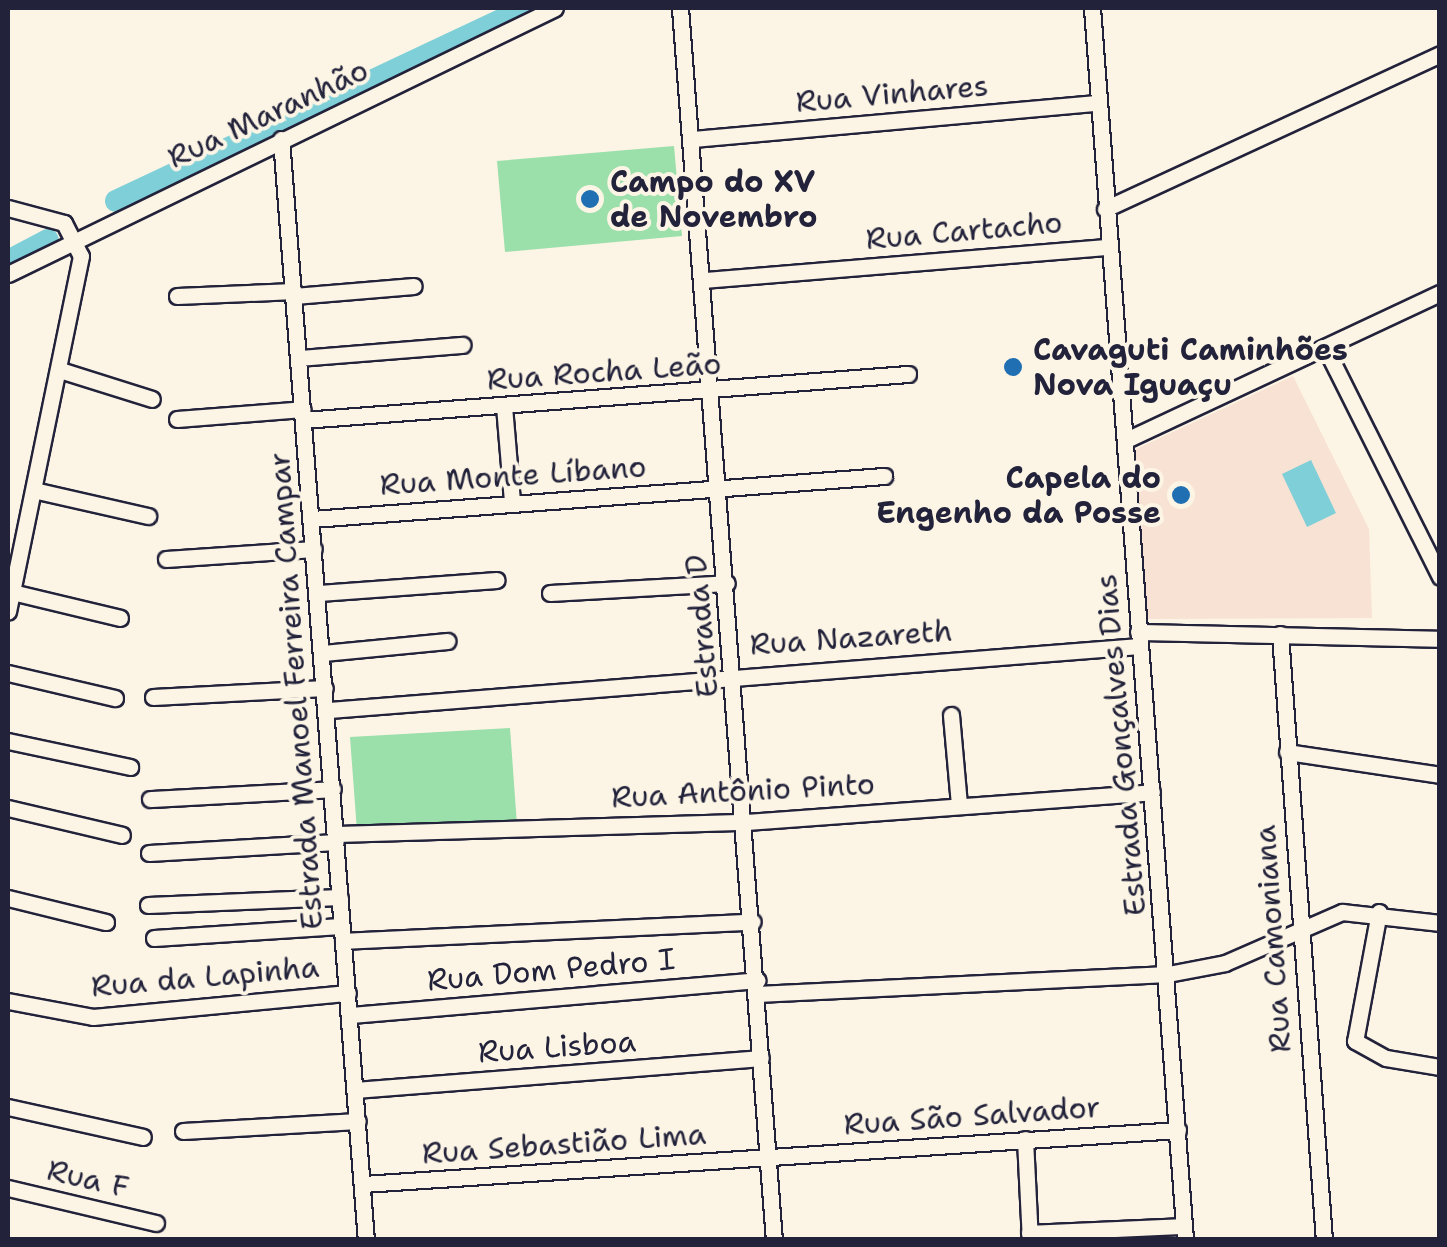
<!DOCTYPE html>
<meta charset="utf-8">
<style>
body{margin:0}
#map{position:relative;width:1447px;height:1247px;overflow:hidden;background:#fcf5e5;font-family:"Shantell Sans",sans-serif}
div>[style]{position:absolute}
.built>*{inset:0;background:#f8e2d3}
.green>*{inset:0;background:#9bdfaa}
.water>*{inset:0;background:#7ecfd7}
.river>*{height:22px;margin:-11px;padding:0 11px;transform-origin:11px;border-radius:11px;background:#7ecfd7}
.roads{filter:drop-shadow(2px 0 #22223b) drop-shadow(-2px 0 #22223b) drop-shadow(0 2px #22223b) drop-shadow(0 -2px #22223b)}
.minor>*{height:15px;margin:-7.5px;padding:0 7.5px;transform-origin:7.5px;border-radius:7.5px;background:#fcf5e5}
.dots>*{width:28px;height:28px;translate:-50% -50%;box-sizing:border-box;border:5px solid #fcf5e5;border-radius:50%}
span{translate:-50% -50%;white-space:nowrap;text-align:center;line-height:1.15;-webkit-text-stroke:8px #fcf5e5;paint-order:stroke}
.street-label{font-size:30px;color:#22223b}
.poi-label{font-size:30px;color:#22223b;font-weight:700}
.left{translate:0 -50%;text-align:left}
.right{translate:-100% -50%;text-align:right}
.frame{position:absolute;inset:0;border:10px solid #22223b;pointer-events:none}
</style>
<div id="map">
<div class="built">
<div style="clip-path:polygon(1293px 376px,1369px 529px,1372px 618px,1148px 619px,1134px 450px)"></div>
</div>
<div class="green">
<div style="clip-path:polygon(674px 146px,682px 236px,505px 252px,497px 161px)"></div>
<div style="clip-path:polygon(510px 728px,517px 825px,357px 831px,350px 737px)"></div>
</div>
<div class="water">
<div style="clip-path:polygon(1311px 460px,1336px 513px,1307px 527px,1282px 474px)"></div>
</div>
<div class="river">
<div style="left:116px;top:201px;width:453px;rotate:-25.2deg"></div>
<div style="left:8px;top:261px;width:45px;rotate:-27.7deg"></div>
</div>
<div class="roads">
<div class="minor">
<div style="left:680px;top:8px;width:1236px;rotate:85.64deg"></div>
<div style="left:1092px;top:8px;width:1236px;rotate:85.68deg"></div>
<div style="left:281px;top:139px;width:1104px;rotate:85.59deg"></div>
<div style="left:692px;top:139px;width:407px;rotate:-5.1deg"></div>
<div style="left:8px;top:208px;width:58px;rotate:15deg"></div>
<div style="left:64px;top:223px;width:37px;rotate:63deg"></div>
<div style="left:81px;top:256px;width:363px;rotate:101.6deg"></div>
<div style="left:1105px;top:209px;width:369px;rotate:-24.8deg"></div>
<div style="left:8px;top:274px;width:608px;rotate:-25.93deg"></div>
<div style="left:704px;top:280px;width:405px;rotate:-4.7deg"></div>
<div style="left:177px;top:296px;width:117px;rotate:-2.4deg"></div>
<div style="left:294px;top:296px;width:120px;rotate:-4.8deg"></div>
<div style="left:1325px;top:347px;width:257px;rotate:63.4deg"></div>
<div style="left:299px;top:358px;width:164px;rotate:-4.6deg"></div>
<div style="left:63px;top:371px;width:93px;rotate:17.5deg"></div>
<div style="left:504px;top:406px;width:96px;rotate:85.2deg"></div>
<div style="left:177px;top:419px;width:126px;rotate:-4.5deg"></div>
<div style="left:303px;top:420px;width:607px;rotate:-4.35deg"></div>
<div style="left:1126px;top:440px;width:347px;rotate:-25.1deg"></div>
<div style="left:38px;top:491px;width:113px;rotate:12.8deg"></div>
<div style="left:312px;top:519px;width:574px;rotate:-4.3deg"></div>
<div style="left:166px;top:559px;width:148px;rotate:-3.9deg"></div>
<div style="left:12px;top:592px;width:111px;rotate:13.5deg"></div>
<div style="left:319px;top:593px;width:178px;rotate:-4.2deg"></div>
<div style="left:550px;top:593px;width:177px;rotate:-3.2deg"></div>
<div style="left:1138px;top:632px;width:302px;rotate:1.3deg"></div>
<div style="left:1280px;top:634px;width:608px;rotate:85.85deg"></div>
<div style="left:323px;top:653px;width:125px;rotate:-5.5deg"></div>
<div style="left:8px;top:673px;width:110px;rotate:13.2deg"></div>
<div style="left:153px;top:697px;width:172px;rotate:-3deg"></div>
<div style="left:329px;top:710px;width:813px;rotate:-4.52deg"></div>
<div style="left:951px;top:715px;width:90px;rotate:84.9deg"></div>
<div style="left:8px;top:741px;width:125px;rotate:12deg"></div>
<div style="left:1287px;top:752px;width:155px;rotate:8.5deg"></div>
<div style="left:150px;top:799px;width:183px;rotate:-3.1deg"></div>
<div style="left:8px;top:808px;width:117px;rotate:13.3deg"></div>
<div style="left:336px;top:834px;width:411px;rotate:-1.7deg"></div>
<div style="left:747px;top:822px;width:406px;rotate:-4.2deg"></div>
<div style="left:149px;top:853px;width:187px;rotate:-3.4deg"></div>
<div style="left:8px;top:898px;width:101px;rotate:13.8deg"></div>
<div style="left:148px;top:905px;width:192px;rotate:-2.4deg"></div>
<div style="left:1379px;top:912px;width:131px;rotate:100.5deg"></div>
<div style="left:1355px;top:1041px;width:35px;rotate:29deg"></div>
<div style="left:1386px;top:1058px;width:55px;rotate:9.5deg"></div>
<div style="left:154px;top:938px;width:187px;rotate:-3.7deg"></div>
<div style="left:343px;top:941px;width:410px;rotate:-2.7deg"></div>
<div style="left:757px;top:994px;width:411px;rotate:-2.8deg"></div>
<div style="left:1168px;top:974px;width:58px;rotate:-10.9deg"></div>
<div style="left:1225px;top:963px;width:128px;rotate:-23.6deg"></div>
<div style="left:1342px;top:912px;width:99px;rotate:6.4deg"></div>
<div style="left:8px;top:1001px;width:86px;rotate:10.7deg"></div>
<div style="left:93px;top:1017px;width:256px;rotate:-5.4deg"></div>
<div style="left:351px;top:1015px;width:408px;rotate:-4.9deg"></div>
<div style="left:356px;top:1090px;width:406px;rotate:-4.5deg"></div>
<div style="left:8px;top:1107px;width:138px;rotate:12.5deg"></div>
<div style="left:183px;top:1131px;width:175px;rotate:-3.3deg"></div>
<div style="left:1025px;top:1139px;width:101px;rotate:87.2deg"></div>
<div style="left:363px;top:1184px;width:817px;rotate:-3.79deg"></div>
<div style="left:8px;top:1188px;width:152px;rotate:13.3deg"></div>
<div style="left:1029px;top:1233px;width:155px;rotate:-2.6deg"></div>
</div>
</div>
<div class="dots">
<div style="left:590px;top:199px;background:#1f6fb2"></div>
<div style="left:1013px;top:367px;background:#1f6fb2"></div>
<div style="left:1181px;top:495px;background:#1f6fb2"></div>
</div>
<div class="street-label">
<span style="left:892px;top:94px;rotate:-5deg">Rua Vinhares</span>
<span style="left:268px;top:114px;rotate:-25deg">Rua Maranhão</span>
<span style="left:964px;top:231px;rotate:-5deg">Rua Cartacho</span>
<span style="left:604px;top:372px;rotate:-4deg">Rua Rocha Leão</span>
<span style="left:513px;top:476px;rotate:-4deg">Rua Monte Líbano</span>
<span style="left:702px;top:626px;rotate:-95deg">Estrada D</span>
<span style="left:851px;top:638px;rotate:-4deg">Rua Nazareth</span>
<span style="left:296px;top:691px;rotate:-94deg">Estrada Manoel Ferreira Campar</span>
<span style="left:1121px;top:745px;rotate:-95deg">Estrada Gonçalves Dias</span>
<span style="left:743px;top:791px;rotate:-3deg">Rua Antônio Pinto</span>
<span style="left:1273px;top:939px;rotate:-94deg">Rua Camoniana</span>
<span style="left:551px;top:970px;rotate:-5deg">Rua Dom Pedro I</span>
<span style="left:205px;top:977px;rotate:-5deg">Rua da Lapinha</span>
<span style="left:557px;top:1047px;rotate:-4deg">Rua Lisboa</span>
<span style="left:972px;top:1116px;rotate:-4deg">Rua São Salvador</span>
<span style="left:564px;top:1144px;rotate:-4deg">Rua Sebastião Lima</span>
<span style="left:88px;top:1179px;rotate:13deg">Rua F</span>
</div>
<div class="poi-label">
<span class="left" style="left:610px;top:199px">Campo do XV<br>de Novembro</span>
<span class="left" style="left:1033px;top:367px">Cavaguti Caminhões<br>Nova Iguaçu</span>
<span class="right" style="left:1161px;top:495px">Capela do<br>Engenho da Posse</span>
</div>
<div class="frame"></div>
</div>
